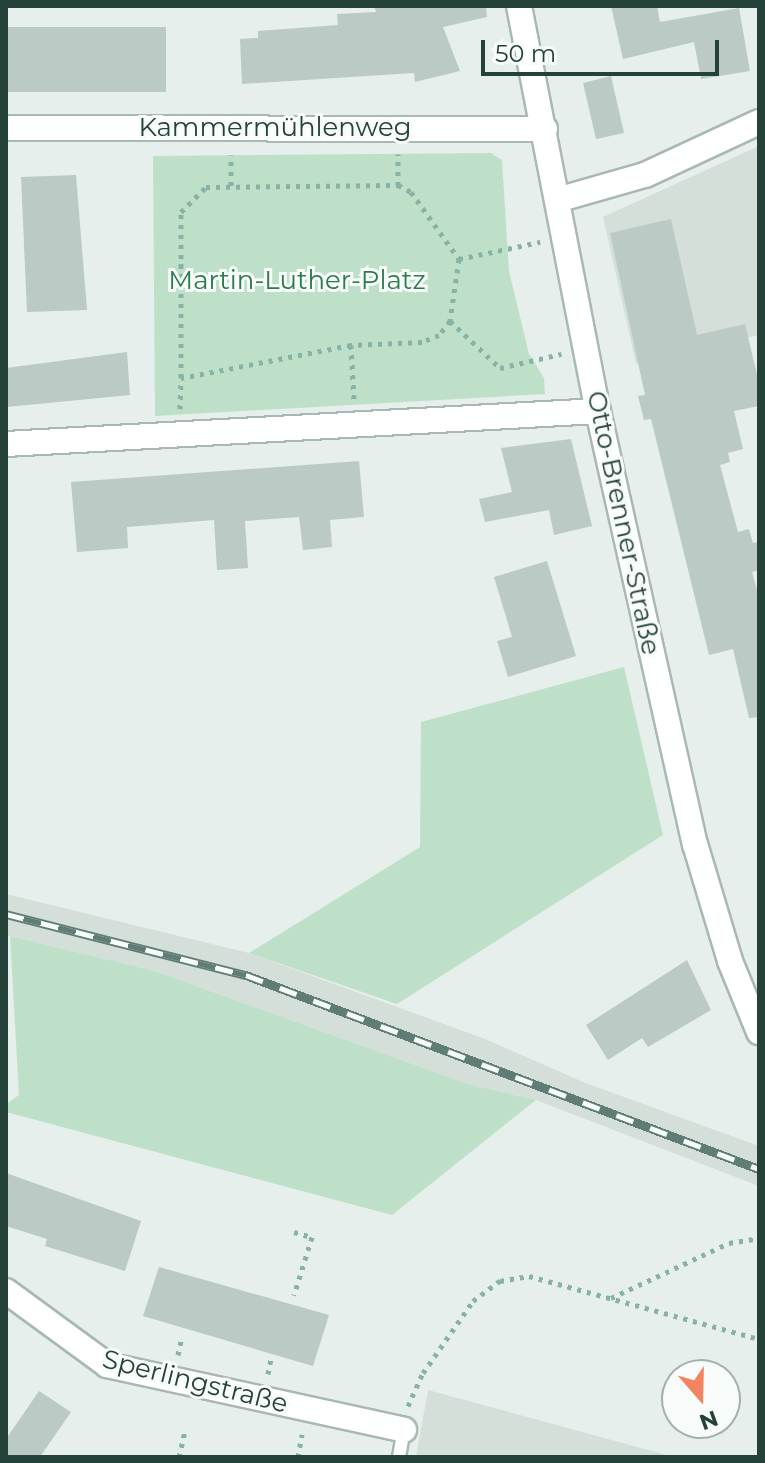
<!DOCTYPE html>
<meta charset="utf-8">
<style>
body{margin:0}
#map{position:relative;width:765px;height:1463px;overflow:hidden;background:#e6efeb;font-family:Montserrat,sans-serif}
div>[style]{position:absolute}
.built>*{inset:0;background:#d4dfda}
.green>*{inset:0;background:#bfe0c8}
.building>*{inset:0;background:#bbcac4}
.path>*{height:5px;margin-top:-2.5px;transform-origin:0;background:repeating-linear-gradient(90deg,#86b3a5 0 4px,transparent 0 10px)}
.roads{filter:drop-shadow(2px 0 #a8b8b2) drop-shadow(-2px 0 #a8b8b2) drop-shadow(0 2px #a8b8b2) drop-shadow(0 -2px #a8b8b2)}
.lane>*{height:12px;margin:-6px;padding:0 6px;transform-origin:6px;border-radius:6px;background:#fff}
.street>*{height:24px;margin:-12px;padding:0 12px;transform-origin:12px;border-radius:12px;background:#fff}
.secondary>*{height:24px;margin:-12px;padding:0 12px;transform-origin:12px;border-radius:12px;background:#fff}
.rail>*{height:9px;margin-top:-4.5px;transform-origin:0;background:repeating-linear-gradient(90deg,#f7fbf9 0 18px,#5f7d75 0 36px);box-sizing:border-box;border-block:2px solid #5f7d75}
span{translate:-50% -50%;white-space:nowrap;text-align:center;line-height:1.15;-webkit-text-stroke:6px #f7fbf9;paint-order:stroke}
.street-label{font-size:26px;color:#24423a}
.park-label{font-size:26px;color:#2d7a4b}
.frame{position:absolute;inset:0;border:8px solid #24423a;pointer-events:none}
.north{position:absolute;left:661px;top:1359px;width:80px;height:80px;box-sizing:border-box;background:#f7fbf9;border:2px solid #a3b1ad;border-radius:50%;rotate:160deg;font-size:22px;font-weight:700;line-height:32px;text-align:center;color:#24423a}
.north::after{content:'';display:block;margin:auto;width:28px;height:36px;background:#f4845f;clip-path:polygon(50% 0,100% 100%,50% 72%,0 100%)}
.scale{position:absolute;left:481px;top:40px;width:238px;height:36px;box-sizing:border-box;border:4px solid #24423a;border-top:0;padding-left:10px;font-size:24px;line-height:28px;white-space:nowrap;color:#24423a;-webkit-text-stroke:6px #f7fbf9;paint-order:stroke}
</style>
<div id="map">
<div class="built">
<div style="clip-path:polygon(759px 146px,759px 335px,636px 364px,603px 217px)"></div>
<div style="clip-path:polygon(6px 894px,249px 953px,485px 1039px,583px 1082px,759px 1146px,759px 1186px,536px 1100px,468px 1084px,155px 971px,6px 935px)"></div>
<div style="clip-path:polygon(428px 1390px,674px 1457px,416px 1457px)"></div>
</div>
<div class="green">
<div style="clip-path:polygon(491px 153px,502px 160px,509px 271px,529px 354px,544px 378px,545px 394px,155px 416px,153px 156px)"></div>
<div style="clip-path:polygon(624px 667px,663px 835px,397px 1004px,249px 953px,420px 847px,421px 722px)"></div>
<div style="clip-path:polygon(10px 936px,155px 971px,468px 1084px,536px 1100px,392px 1215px,6px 1112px,6px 1104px,19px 1095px)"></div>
</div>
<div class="building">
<div style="clip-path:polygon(374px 6px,486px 6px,487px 17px,443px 27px,460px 71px,415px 82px,414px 73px,242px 84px,240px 39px,258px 38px,258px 31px,338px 25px,337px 14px,376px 12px)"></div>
<div style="clip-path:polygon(611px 6px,657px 6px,660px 22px,739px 8px,750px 71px,701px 79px,694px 42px,623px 59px)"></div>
<div style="clip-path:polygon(6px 27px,166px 27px,166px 92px,6px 92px)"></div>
<div style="clip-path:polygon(611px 76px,624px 133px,596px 139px,583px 83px)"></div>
<div style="clip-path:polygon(76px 175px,87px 310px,27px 312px,21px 177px)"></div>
<div style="clip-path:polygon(671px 219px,697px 335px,745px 324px,759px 383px,759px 406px,734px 411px,743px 449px,728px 453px,730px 462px,720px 465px,738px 532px,749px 529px,753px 543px,759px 542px,759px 570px,752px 572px,759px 597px,759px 717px,749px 718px,733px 649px,709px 655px,651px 419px,644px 420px,638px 396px,645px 395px,610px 233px)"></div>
<div style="clip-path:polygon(127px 352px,130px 395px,7px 407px,6px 368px)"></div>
<div style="clip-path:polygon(571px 439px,592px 526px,554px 535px,549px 510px,485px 522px,479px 499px,512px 492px,501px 448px)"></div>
<div style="clip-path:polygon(359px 461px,364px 517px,330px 520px,332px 547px,303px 550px,299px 517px,245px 521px,248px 568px,217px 570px,214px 520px,127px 527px,128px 548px,77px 552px,71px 482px)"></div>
<div style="clip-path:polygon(547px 561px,576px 656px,508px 677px,497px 641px,512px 637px,494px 577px)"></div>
<div style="clip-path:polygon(687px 960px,711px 1010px,648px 1047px,642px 1038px,608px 1060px,586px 1025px)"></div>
<div style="clip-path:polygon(6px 1173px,141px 1221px,125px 1271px,45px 1246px,47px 1239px,6px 1226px)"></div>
<div style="clip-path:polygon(159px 1267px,329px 1315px,313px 1366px,143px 1316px)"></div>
<div style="clip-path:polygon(39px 1391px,71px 1412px,40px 1457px,6px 1457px,6px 1439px)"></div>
</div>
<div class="path">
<div style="left:398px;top:185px;width:31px;rotate:-90deg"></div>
<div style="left:231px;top:186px;width:31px;rotate:-90deg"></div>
<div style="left:459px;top:259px;width:63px;rotate:98.3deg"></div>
<div style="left:450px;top:321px;width:18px;rotate:128deg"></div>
<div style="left:439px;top:335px;width:18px;rotate:158deg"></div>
<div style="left:422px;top:342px;width:71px;rotate:177.6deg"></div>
<div style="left:351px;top:345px;width:173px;rotate:169deg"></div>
<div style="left:181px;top:378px;width:166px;rotate:-90deg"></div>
<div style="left:181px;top:212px;width:35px;rotate:-45deg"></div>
<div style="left:206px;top:187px;width:192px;rotate:-0.6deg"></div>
<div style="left:398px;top:185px;width:15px;rotate:28deg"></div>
<div style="left:411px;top:192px;width:82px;rotate:54.4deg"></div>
<div style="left:459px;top:259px;width:83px;rotate:-11.9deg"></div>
<div style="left:450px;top:321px;width:69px;rotate:43.2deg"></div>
<div style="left:500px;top:368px;width:63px;rotate:-12.9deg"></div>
<div style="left:351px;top:345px;width:55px;rotate:86.9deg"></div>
<div style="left:180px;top:409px;width:31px;rotate:-88deg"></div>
<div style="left:294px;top:1232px;width:19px;rotate:16deg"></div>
<div style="left:312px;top:1237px;width:61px;rotate:107.2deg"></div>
<div style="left:611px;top:1298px;width:130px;rotate:-25deg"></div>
<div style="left:729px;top:1243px;width:30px;rotate:-9deg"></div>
<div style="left:178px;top:1355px;width:19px;rotate:-78deg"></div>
<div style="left:268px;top:1374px;width:15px;rotate:-79deg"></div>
<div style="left:408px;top:1406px;width:36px;rotate:-66deg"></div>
<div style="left:423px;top:1373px;width:88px;rotate:-55.2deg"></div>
<div style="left:473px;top:1301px;width:34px;rotate:-37deg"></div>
<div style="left:500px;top:1281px;width:29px;rotate:-10deg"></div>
<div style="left:529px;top:1276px;width:238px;rotate:15.3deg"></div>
<div style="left:179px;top:1457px;width:27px;rotate:-77deg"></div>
<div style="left:298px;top:1457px;width:23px;rotate:-80deg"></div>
</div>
<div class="roads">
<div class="lane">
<div style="left:399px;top:1457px;width:27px;rotate:-80deg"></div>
</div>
<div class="street">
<div style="left:6px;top:128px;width:539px;rotate:0.11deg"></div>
<div style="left:557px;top:200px;width:91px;rotate:-15.9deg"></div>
<div style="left:645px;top:175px;width:126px;rotate:-24.9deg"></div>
<div style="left:6px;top:444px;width:593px;rotate:-3.19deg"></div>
<div style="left:6px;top:1291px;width:125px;rotate:36.2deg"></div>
<div style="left:107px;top:1365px;width:304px;rotate:12.3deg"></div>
</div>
<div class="secondary">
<div style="left:519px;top:6px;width:413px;rotate:79deg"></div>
<div style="left:598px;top:411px;width:444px;rotate:77.4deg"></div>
<div style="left:695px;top:844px;width:122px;rotate:73.3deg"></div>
<div style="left:730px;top:961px;width:77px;rotate:67.8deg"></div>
</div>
</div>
<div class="rail">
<div style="left:6px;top:914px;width:248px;rotate:14.3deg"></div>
<div style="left:246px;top:975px;width:548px;rotate:20.71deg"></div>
</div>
<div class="street-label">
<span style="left:275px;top:128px">Kammermühlenweg</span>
<span style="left:623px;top:523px;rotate:78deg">Otto-Brenner-Straße</span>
<span style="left:195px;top:1382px;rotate:14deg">Sperlingstraße</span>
</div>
<div class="park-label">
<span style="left:297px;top:281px">Martin-Luther-Platz</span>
</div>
<div class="frame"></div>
<div class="north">N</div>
<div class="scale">50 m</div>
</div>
